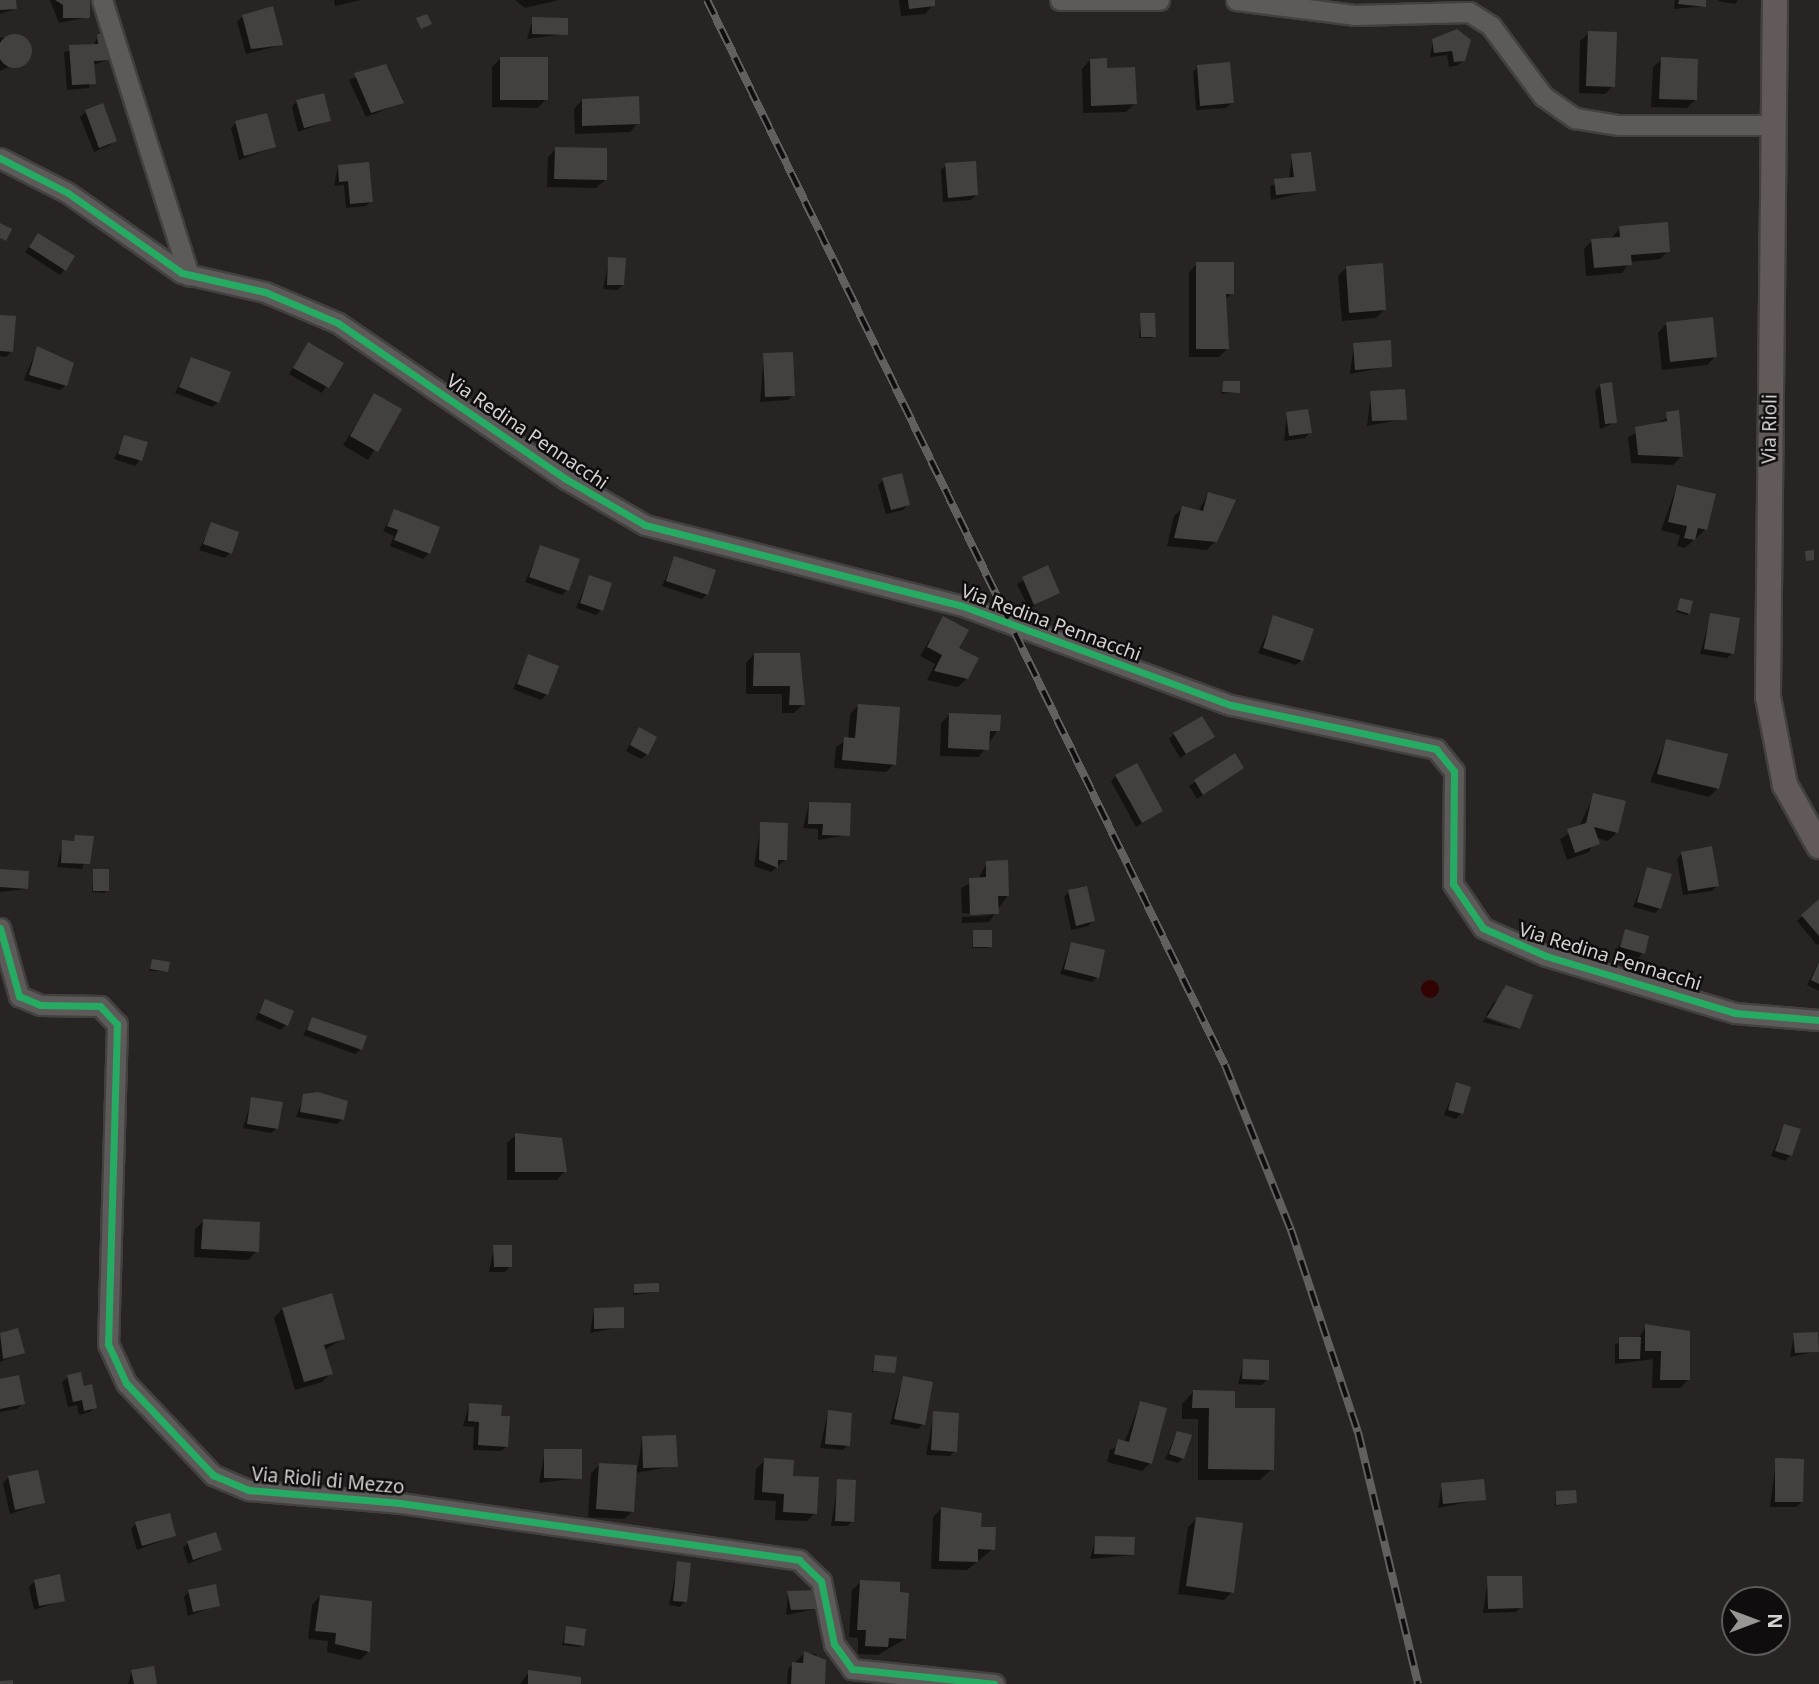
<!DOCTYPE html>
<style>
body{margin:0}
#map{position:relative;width:1819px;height:1684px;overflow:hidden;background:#272423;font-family:"Noto Sans",sans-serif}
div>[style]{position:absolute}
.water>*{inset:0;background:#320303}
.round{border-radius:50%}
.shadow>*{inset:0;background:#0007}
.building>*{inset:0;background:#434140}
.roads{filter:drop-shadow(2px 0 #434140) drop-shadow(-2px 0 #434140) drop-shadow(0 2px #434140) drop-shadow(0 -2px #434140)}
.minor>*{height:19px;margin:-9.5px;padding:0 9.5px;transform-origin:9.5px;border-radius:9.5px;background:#5d5b5a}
.major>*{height:24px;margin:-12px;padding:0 12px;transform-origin:12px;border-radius:12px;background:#615a59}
.rail>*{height:8px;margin-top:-4px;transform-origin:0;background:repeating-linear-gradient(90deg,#0f0d0d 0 16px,#62605f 0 32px);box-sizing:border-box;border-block:2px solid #62605f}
.cycleway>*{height:7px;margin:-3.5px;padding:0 3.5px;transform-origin:3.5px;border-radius:3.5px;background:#26ab63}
span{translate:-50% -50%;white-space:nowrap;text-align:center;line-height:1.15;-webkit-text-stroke:5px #0f0d0d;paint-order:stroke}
.street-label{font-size:19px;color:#d5d2d1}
.north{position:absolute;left:1721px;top:1586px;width:70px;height:70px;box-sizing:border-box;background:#0f0d0d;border:2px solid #5e5c5b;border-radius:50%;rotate:90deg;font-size:19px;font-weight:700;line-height:28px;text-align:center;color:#d5d2d1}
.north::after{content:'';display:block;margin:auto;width:24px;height:32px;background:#989594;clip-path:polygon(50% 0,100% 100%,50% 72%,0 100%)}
</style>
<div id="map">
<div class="water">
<div class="round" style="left:1421px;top:980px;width:18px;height:18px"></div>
</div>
<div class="shadow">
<div style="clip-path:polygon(0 0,15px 0,15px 9px,0 14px)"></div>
<div style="clip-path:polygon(50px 0,87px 0,89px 17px,59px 23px)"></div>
<div style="clip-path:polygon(334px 0,361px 0,335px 6px)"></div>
<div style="clip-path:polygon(515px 0,559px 0,525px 8px)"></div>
<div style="clip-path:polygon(899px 0,933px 0,933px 5px,925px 14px,901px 16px)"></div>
<div style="clip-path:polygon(1675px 0,1705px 0,1704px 6px,1674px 9px)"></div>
<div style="clip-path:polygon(1738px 0,1735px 4px,1718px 1px,1719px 0)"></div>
<div style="clip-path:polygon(243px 16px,281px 45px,246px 54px,237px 22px)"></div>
<div style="clip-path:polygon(533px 19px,566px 34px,527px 39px)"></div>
<div style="clip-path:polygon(1456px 31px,1464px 60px,1458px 65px,1449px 67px,1447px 55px,1430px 57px,1433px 40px)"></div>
<div style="clip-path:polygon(1589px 33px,1613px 86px,1605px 94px,1579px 93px,1580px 41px)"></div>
<div style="clip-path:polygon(20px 35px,31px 57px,0 71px,0 38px)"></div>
<div style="clip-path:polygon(98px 36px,111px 59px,93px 65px,89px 88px,67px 90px,64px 52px,93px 46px)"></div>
<div style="clip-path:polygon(501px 58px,546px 99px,538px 108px,492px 107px,492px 67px)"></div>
<div style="clip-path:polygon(1662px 59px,1695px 100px,1687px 108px,1651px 107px,1653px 67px)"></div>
<div style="clip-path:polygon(1090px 60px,1135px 103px,1126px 112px,1083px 113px,1082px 69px)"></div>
<div style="clip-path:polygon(385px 66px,402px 103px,366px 117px,349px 80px)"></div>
<div style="clip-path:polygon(1198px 67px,1232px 102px,1226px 108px,1196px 110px,1193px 72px)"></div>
<div style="clip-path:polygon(582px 100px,638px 123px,630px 132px,575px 134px,574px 109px)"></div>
<div style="clip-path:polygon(297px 101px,329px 121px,298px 132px,292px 107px)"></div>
<div style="clip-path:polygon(86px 112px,115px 140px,110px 145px,94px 152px,80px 117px)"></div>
<div style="clip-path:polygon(236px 123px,274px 147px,239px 160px,231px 128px)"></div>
<div style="clip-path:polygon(556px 149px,605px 180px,596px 188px,547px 187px,548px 157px)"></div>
<div style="clip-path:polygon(1292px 156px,1314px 190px,1271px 200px,1270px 186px,1289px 179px)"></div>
<div style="clip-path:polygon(946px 165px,976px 195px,971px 200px,943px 202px,941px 170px)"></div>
<div style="clip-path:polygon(338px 166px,371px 201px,366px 206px,346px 208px,344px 185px,334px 186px)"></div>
<div style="clip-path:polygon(1620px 228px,1668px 251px,1660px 259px,1630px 262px,1622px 273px,1586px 276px,1584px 249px,1592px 241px,1611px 239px)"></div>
<div style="clip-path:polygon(38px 235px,65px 269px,60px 275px,25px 252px)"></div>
<div style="clip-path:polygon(609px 259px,623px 285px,617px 290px,603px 289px)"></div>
<div style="clip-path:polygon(1197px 264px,1232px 293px,1225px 300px,1227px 349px,1219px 357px,1189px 357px,1189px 272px)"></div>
<div style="clip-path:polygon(1347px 267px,1385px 309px,1376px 318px,1342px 321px,1338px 276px)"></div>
<div style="clip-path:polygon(1141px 315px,1154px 336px,1152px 338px,1139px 338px)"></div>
<div style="clip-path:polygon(0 316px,11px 352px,6px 357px,0 356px)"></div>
<div style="clip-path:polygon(1666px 324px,1716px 356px,1707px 365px,1662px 370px,1658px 333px)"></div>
<div style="clip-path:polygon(309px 344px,341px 363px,322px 393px,289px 374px)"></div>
<div style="clip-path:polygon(1354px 344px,1391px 366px,1350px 374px)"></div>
<div style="clip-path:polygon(37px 348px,66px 385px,60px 390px,24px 380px)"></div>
<div style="clip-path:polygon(764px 355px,793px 395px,788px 400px,760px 402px)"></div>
<div style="clip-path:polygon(191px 359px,218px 402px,212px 407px,175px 393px)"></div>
<div style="clip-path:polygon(1223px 382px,1238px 392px,1221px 394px)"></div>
<div style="clip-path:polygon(1600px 386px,1616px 422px,1600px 429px,1595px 391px)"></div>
<div style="clip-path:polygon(1371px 393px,1405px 419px,1367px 426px)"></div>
<div style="clip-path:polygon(375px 395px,400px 409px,368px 460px,343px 445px)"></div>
<div style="clip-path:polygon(1677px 413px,1682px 456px,1673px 465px,1631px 463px,1628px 437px)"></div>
<div style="clip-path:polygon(1287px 414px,1310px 432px,1305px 438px,1284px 441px)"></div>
<div style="clip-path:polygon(125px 437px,140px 460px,135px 466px,114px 459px)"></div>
<div style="clip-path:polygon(883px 480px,908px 504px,903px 510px,886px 514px,878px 485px)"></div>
<div style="clip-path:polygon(1677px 486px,1705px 530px,1685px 548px,1677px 546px,1680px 535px,1661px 530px)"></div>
<div style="clip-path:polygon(1208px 494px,1215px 541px,1207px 550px,1167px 546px,1174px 516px,1183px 508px,1198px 512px)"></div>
<div style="clip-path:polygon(394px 511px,429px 553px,423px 559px,390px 546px,394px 536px,383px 531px)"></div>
<div style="clip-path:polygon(212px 524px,230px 553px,225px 558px,199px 550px)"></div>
<div style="clip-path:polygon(541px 547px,567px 590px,562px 595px,525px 582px)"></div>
<div style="clip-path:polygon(675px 558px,707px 594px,702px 599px,662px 586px)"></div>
<div style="clip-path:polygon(1047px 568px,1058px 592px,1029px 609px,1017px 584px)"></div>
<div style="clip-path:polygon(589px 577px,601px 610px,596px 615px,576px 608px)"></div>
<div style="clip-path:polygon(1681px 600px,1689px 613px,1687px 615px,1676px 612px)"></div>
<div style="clip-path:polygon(1711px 615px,1732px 653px,1727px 658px,1700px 654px)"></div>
<div style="clip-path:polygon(1274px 617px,1302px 660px,1296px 665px,1258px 653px)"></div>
<div style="clip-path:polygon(943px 618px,967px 678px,958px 687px,927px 680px,935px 664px,920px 656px)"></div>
<div style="clip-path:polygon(754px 654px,803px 682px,803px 704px,794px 713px,782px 713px,782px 694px,746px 694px,746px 663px)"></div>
<div style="clip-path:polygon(529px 656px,547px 694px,541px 700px,513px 689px)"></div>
<div style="clip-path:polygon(858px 706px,894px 764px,886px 772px,834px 768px,836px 747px,848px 739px,850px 714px)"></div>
<div style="clip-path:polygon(949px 715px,998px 730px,979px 757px,940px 756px,941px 723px)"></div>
<div style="clip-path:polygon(639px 729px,647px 754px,641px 759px,626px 751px)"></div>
<div style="clip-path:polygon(1174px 734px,1212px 737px,1180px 758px,1169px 739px)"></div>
<div style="clip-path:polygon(1666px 741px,1718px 788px,1709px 797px,1650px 782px)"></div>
<div style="clip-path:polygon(1235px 756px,1242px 768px,1197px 799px,1189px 786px)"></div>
<div style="clip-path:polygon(1116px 776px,1161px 811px,1136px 827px,1111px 781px)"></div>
<div style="clip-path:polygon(1594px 795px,1617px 832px,1608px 841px,1596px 838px,1589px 852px,1567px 860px,1560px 839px,1579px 827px)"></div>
<div style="clip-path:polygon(809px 803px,848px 835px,818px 840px,818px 829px,803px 828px)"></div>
<div style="clip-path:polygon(761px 824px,785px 860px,771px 872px,754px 866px)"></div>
<div style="clip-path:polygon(92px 838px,82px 869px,57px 867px,63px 842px)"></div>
<div style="clip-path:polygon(1682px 853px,1717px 885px,1712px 891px,1683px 895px,1677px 859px)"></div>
<div style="clip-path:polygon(987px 863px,1008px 895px,989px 922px,962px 923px,962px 917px,991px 916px,962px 913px,961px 888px,978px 879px)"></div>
<div style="clip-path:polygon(1648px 869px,1660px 908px,1655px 913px,1633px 907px)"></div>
<div style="clip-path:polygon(0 870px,26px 889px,0 892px)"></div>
<div style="clip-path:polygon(94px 871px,107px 890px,105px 893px,92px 892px)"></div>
<div style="clip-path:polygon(1069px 892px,1093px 921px,1088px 926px,1071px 930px,1064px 897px)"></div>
<div style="clip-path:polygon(1819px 901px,1819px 944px,1817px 945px,1797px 921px)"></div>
<div style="clip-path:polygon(1626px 931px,1643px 953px,1638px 958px,1616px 952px)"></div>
<div style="clip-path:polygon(974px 932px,990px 946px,988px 948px,972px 948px)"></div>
<div style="clip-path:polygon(1071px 943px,1097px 977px,1092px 982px,1060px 974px)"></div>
<div style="clip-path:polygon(153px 961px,167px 971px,149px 971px)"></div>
<div style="clip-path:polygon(1819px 961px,1819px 991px,1807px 985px)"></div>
<div style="clip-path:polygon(1530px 996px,1518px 1029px,1486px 1015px,1494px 1002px)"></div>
<div style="clip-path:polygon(265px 1001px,286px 1025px,281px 1030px,255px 1019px)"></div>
<div style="clip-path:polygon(1485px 1018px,1517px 1030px,1483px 1022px)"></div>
<div style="clip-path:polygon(312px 1019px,361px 1049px,355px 1054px,303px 1035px)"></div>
<div style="clip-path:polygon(1457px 1084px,1461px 1113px,1456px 1119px,1444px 1115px)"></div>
<div style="clip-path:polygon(304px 1096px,343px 1119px,337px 1124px,296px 1117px)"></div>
<div style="clip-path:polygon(252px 1099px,277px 1128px,271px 1133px,243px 1128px)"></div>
<div style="clip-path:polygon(1784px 1125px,1790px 1155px,1785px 1161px,1771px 1156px)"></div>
<div style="clip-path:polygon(516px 1135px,565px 1171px,557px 1180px,507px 1180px,507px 1143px)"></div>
<div style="clip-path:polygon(204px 1221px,257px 1251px,248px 1260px,194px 1257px,195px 1229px)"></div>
<div style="clip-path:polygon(494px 1247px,511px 1266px,505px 1272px,489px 1272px)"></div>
<div style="clip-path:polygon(635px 1286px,657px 1292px,633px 1295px)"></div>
<div style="clip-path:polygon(282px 1309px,343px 1339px,324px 1350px,331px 1373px,322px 1382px,295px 1390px,274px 1318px)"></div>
<div style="clip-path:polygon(594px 1310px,623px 1327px,590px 1333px)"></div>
<div style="clip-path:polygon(1646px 1326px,1688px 1380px,1680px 1388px,1652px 1388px,1653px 1359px,1615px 1364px,1615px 1344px,1638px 1339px)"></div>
<div style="clip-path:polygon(17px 1330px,23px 1352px,0 1362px,0 1334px)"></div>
<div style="clip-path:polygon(1794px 1335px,1818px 1351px,1790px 1357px)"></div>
<div style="clip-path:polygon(875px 1357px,893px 1372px,872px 1372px)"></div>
<div style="clip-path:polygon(1244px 1361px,1267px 1379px,1262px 1385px,1238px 1384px)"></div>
<div style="clip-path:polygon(68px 1377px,95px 1407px,90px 1412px,79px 1415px,77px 1405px,68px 1407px,62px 1382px)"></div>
<div style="clip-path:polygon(903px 1378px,923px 1424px,918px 1429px,890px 1424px)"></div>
<div style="clip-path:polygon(0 1381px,23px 1403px,17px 1409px,0 1412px)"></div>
<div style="clip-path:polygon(1193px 1392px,1233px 1409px,1272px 1469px,1260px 1480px,1198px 1480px,1198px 1419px,1182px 1419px,1182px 1404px)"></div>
<div style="clip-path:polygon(1140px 1403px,1150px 1463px,1142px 1471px,1107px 1462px,1110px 1450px,1124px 1443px)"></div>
<div style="clip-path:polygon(469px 1405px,499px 1417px,507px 1446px,501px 1451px,473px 1450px,474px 1427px,463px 1426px)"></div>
<div style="clip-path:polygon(828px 1412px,848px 1445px,843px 1450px,820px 1448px)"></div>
<div style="clip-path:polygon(934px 1413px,955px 1451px,950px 1456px,926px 1455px)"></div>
<div style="clip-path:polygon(1177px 1433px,1183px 1458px,1178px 1463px,1165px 1459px)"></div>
<div style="clip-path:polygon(642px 1438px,676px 1466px,635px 1473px,633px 1511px,624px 1519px,588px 1517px,591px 1473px,599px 1465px,638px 1467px)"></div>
<div style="clip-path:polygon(545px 1451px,580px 1478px,539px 1483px)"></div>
<div style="clip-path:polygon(765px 1460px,792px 1478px,815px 1513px,807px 1521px,775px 1520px,776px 1501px,754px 1500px,756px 1469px)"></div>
<div style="clip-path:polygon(1776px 1460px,1802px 1502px,1796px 1507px,1770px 1507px)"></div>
<div style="clip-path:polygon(9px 1477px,43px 1503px,10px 1514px,3px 1483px)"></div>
<div style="clip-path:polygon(838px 1481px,853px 1521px,847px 1526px,831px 1526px)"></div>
<div style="clip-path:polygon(1442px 1485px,1484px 1499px,1438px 1508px)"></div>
<div style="clip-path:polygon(1556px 1493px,1575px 1503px,1555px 1506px)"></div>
<div style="clip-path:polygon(941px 1509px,979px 1529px,993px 1549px,967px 1570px,931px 1569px,933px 1517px)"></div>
<div style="clip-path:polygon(1196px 1519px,1232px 1592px,1224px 1600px,1178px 1594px,1188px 1527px)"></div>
<div style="clip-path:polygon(136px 1524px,174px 1536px,137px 1550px,131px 1529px)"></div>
<div style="clip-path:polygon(1096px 1537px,1132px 1555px,1090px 1559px)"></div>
<div style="clip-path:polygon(188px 1543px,220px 1550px,188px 1564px,183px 1548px)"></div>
<div style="clip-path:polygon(678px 1563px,685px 1601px,680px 1607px,669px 1605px)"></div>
<div style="clip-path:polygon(1488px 1578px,1521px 1607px,1516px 1612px,1483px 1613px)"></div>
<div style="clip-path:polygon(35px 1581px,63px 1600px,34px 1610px,29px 1587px)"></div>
<div style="clip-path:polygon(861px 1582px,898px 1594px,905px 1639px,878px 1655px,858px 1654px,858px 1638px,849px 1637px,852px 1590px)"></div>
<div style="clip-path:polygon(189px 1591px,218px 1605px,188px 1616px,184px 1597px)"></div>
<div style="clip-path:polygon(788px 1593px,816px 1609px,786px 1615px)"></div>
<div style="clip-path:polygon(320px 1596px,370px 1602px,368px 1652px,360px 1660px,327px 1652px,328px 1641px,308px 1639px,312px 1605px)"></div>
<div style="clip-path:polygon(566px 1628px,582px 1645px,580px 1647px,562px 1645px)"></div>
<div style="clip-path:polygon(805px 1653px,816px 1654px,823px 1684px,787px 1684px,788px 1669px)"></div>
<div style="clip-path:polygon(132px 1671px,155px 1684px,128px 1684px)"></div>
<div style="clip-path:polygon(529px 1672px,579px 1684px,520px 1684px)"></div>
</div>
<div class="building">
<div style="clip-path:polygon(0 0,16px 0,17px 9px,0 10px)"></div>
<div style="clip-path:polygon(55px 0,90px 0,90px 18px,63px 18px,63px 5px)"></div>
<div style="clip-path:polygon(908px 0,935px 0,935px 6px,909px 9px)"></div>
<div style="clip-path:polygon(1679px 0,1706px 0,1706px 7px,1678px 4px)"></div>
<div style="clip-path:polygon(273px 6px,283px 45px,251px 49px,242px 15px)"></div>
<div style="clip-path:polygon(427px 14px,432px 24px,421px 29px,416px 18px)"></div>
<div style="clip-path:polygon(532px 17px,568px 18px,568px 35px,532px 34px)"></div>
<div style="clip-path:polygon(1457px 29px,1471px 40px,1465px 61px,1454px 62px,1452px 51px,1434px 53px,1432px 39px)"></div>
<div style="clip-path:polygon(1588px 31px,1617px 32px,1615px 87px,1586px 86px)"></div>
<div style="clip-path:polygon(111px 33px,112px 60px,94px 61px,96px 84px,72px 85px,69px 45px,98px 44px,97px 34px)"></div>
<div class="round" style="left:-2px;top:34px;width:34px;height:34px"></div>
<div style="clip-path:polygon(500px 57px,548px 57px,548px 100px,500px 100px)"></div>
<div style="clip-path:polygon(1661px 57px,1698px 59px,1697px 100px,1659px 99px)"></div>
<div style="clip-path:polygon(1107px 58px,1107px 68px,1135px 67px,1137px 104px,1091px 106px,1090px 59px)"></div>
<div style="clip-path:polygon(1230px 62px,1234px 103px,1200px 106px,1197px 65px)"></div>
<div style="clip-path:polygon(386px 64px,404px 103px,371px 113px,354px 73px)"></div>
<div style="clip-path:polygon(324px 93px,331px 121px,304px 128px,296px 100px)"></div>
<div style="clip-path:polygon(639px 96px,640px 124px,582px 126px,582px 99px)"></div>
<div style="clip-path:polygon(103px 103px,117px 141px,99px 148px,85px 110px)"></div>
<div style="clip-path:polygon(267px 113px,276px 147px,244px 156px,235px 121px)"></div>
<div style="clip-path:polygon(555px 147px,607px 148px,607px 180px,554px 179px)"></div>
<div style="clip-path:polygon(1311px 152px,1316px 191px,1276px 195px,1274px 179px,1294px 177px,1291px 154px)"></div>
<div style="clip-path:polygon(976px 161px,978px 195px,948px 198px,945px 163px)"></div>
<div style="clip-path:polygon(369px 162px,373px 202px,350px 204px,348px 181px,339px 182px,338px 165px)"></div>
<div style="clip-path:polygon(1668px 222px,1670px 252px,1631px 255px,1632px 265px,1594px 268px,1591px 239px,1620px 237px,1619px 226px)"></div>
<div style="clip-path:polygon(0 223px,12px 229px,6px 241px,0 238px)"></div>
<div style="clip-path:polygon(38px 233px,75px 256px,66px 271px,29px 247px)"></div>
<div style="clip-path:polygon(608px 257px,626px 258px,624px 285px,607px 285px)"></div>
<div style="clip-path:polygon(1196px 262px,1234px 262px,1234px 294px,1226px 294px,1229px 349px,1196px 349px)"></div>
<div style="clip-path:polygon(1383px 263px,1386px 310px,1349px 313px,1346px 266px)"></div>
<div style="clip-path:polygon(1140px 313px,1155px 313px,1156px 337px,1141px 337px)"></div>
<div style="clip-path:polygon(0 315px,16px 316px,13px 352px,0 351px)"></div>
<div style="clip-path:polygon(1713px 317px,1717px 357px,1670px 362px,1666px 322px)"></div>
<div style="clip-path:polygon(1391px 340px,1392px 367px,1355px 370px,1353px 343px)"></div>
<div style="clip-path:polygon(308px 342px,344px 363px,329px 388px,293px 368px)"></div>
<div style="clip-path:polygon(37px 346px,74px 363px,67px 386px,29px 375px)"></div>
<div style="clip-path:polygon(793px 352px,795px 396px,765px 397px,763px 353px)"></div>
<div style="clip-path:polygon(191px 357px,231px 372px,219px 403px,179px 387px)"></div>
<div style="clip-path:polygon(1223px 381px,1240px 381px,1240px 393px,1222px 392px)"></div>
<div style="clip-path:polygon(1612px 382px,1617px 423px,1605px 424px,1600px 384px)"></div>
<div style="clip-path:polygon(1405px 389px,1407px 420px,1372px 421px,1370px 391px)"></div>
<div style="clip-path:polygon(374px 393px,402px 409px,378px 452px,350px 436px)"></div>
<div style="clip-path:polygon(1308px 409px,1312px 433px,1289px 436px,1286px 412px)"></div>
<div style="clip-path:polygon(1679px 410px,1683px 457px,1638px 455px,1635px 427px,1667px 421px,1666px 412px)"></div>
<div style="clip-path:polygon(124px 435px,148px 442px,142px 461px,118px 454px)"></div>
<div style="clip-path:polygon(902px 473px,910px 505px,891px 510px,882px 478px)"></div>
<div style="clip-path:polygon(1677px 485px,1716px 494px,1707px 530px,1698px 528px,1695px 540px,1684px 538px,1687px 526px,1668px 522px)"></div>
<div style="clip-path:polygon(1208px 492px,1236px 500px,1217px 542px,1174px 538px,1182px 506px,1203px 511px)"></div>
<div style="clip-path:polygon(394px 509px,440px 527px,430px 554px,394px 540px,398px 530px,387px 526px)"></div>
<div style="clip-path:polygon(211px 522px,239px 532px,232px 554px,203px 544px)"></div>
<div style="clip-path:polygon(540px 545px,580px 559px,569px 591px,529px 577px)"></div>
<div style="clip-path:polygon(1814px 550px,1814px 560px,1806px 561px,1805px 551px)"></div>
<div style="clip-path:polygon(674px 556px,716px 570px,708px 595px,666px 581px)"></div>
<div style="clip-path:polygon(1048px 565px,1060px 593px,1034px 605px,1022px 577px)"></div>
<div style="clip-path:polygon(589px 575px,612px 583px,603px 611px,580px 603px)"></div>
<div style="clip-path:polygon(1680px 598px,1693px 601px,1690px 614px,1677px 610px)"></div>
<div style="clip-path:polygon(1710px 613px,1740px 618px,1734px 654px,1704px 649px)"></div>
<div style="clip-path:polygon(1273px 615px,1314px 629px,1303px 661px,1263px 648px)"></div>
<div style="clip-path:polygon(943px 616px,969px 630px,959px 648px,979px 658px,968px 679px,934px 671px,942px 655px,927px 647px)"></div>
<div style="clip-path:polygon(754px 653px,800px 653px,805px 705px,789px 705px,790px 686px,753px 686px)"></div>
<div style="clip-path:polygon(528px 654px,559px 666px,548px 695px,517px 684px)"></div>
<div style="clip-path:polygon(858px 704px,900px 707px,896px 765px,842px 760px,844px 737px,855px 738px)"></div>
<div style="clip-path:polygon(949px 713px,1001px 715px,1000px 731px,990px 731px,989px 750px,948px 748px)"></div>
<div style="clip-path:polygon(1202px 716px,1215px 737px,1186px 754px,1173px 733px)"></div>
<div style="clip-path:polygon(639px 727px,657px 737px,648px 755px,630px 745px)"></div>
<div style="clip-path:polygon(1666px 739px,1728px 754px,1719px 789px,1657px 774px)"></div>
<div style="clip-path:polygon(1235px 753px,1244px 768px,1203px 795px,1194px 780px)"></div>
<div style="clip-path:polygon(1137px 763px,1163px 811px,1142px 823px,1115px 775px)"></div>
<div style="clip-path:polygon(1593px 793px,1626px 801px,1618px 833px,1594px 827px,1600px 844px,1575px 853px,1567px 829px,1586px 823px)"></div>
<div style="clip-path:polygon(809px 802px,851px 803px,850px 836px,822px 835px,823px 824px,808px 824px)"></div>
<div style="clip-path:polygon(760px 822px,788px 823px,787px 860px,778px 860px,778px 868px,759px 860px)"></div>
<div style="clip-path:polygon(75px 835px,94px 836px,90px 864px,61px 863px,62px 840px,74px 841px)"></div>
<div style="clip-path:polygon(1712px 846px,1719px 886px,1688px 891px,1681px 852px)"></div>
<div style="clip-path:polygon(1008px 860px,1009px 896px,998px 896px,999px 914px,970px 915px,969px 878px,986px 877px,986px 861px)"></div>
<div style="clip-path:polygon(1647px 867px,1672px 874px,1661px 909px,1637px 902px)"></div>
<div style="clip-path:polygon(0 869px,29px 871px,28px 889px,0 887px)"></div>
<div style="clip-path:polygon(93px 869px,109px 869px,109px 891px,93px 891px)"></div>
<div style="clip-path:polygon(1087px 886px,1095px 921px,1076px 926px,1068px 890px)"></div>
<div style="clip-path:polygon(1819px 899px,1819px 936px,1801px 915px)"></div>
<div style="clip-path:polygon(1625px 929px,1649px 936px,1645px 954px,1620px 947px)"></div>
<div style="clip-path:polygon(973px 930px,992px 930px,992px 947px,973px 947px)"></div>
<div style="clip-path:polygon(1071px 942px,1105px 950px,1099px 978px,1064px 969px)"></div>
<div style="clip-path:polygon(152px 959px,170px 962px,168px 972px,150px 969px)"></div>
<div style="clip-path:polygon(1819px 962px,1819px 984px,1811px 980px)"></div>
<div style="clip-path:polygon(1506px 985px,1533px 995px,1520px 1029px,1487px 1017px)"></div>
<div style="clip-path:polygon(265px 999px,294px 1011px,288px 1026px,259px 1013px)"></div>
<div style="clip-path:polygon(312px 1017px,367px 1036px,362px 1050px,307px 1030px)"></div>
<div style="clip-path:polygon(1456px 1082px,1471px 1087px,1463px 1114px,1448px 1110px)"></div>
<div style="clip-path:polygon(318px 1092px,348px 1101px,344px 1120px,300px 1112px,303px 1094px)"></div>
<div style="clip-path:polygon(251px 1097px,283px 1102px,278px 1129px,247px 1124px)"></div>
<div style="clip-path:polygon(1784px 1124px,1801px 1129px,1792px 1156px,1775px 1151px)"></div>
<div style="clip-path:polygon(515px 1133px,562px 1138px,567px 1172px,515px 1172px)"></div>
<div style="clip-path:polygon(203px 1219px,260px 1222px,259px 1252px,201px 1249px)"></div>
<div style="clip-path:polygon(493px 1245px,512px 1245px,512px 1267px,494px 1267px)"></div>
<div style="clip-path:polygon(659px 1283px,659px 1292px,634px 1293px,634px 1284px)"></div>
<div style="clip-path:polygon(332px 1293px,345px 1339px,324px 1345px,333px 1374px,304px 1382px,282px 1308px)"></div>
<div style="clip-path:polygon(624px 1307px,624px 1328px,594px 1329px,594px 1308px)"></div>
<div style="clip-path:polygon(1645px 1324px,1690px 1331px,1690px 1380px,1660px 1380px,1661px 1351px,1645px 1351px)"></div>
<div style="clip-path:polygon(18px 1328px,25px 1353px,3px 1359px,0 1333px)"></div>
<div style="clip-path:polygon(1818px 1332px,1819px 1352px,1795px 1353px,1793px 1333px)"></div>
<div style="clip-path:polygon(1619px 1337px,1641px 1337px,1640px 1359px,1619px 1359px)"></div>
<div style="clip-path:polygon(875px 1355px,897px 1357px,895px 1373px,873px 1371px)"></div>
<div style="clip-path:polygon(1243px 1359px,1269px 1360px,1269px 1380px,1242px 1379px)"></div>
<div style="clip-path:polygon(81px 1372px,84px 1386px,92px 1384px,97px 1408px,84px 1411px,82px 1400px,73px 1402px,67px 1375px)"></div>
<div style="clip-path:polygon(19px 1375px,25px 1404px,0 1409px,0 1379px)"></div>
<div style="clip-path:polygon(903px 1376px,933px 1382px,925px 1425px,894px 1419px)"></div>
<div style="clip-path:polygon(1193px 1390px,1235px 1391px,1235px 1408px,1275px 1408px,1274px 1470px,1208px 1469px,1209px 1408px,1192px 1408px)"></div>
<div style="clip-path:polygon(1140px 1401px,1167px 1408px,1152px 1464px,1114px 1454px,1118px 1439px,1129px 1442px)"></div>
<div style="clip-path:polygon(469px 1403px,502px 1405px,501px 1416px,510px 1416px,508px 1447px,478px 1445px,479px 1422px,468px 1421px)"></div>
<div style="clip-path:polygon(828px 1410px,852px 1413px,850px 1446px,825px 1444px)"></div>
<div style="clip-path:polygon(933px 1411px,959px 1413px,957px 1452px,931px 1450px)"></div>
<div style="clip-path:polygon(1177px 1431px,1192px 1435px,1184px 1459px,1169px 1454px)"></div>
<div style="clip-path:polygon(676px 1435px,678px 1467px,643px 1468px,642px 1436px)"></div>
<div style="clip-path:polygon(544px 1449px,582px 1449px,582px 1479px,544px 1478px)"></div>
<div style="clip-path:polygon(764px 1458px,794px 1460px,793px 1476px,819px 1477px,817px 1514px,783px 1512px,784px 1494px,762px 1492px)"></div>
<div style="clip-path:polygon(1775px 1458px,1804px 1459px,1803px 1502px,1775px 1502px)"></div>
<div style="clip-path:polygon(599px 1463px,637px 1465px,634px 1512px,596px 1509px)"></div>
<div style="clip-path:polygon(38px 1470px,45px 1503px,15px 1510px,8px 1476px)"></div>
<div style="clip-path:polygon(837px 1479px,856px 1480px,854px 1522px,835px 1521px)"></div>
<div style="clip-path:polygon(1484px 1479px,1486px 1500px,1443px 1504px,1441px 1483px)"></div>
<div style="clip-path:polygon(1576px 1490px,1577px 1503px,1556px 1505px,1556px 1491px)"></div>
<div style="clip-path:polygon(941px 1507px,982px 1513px,981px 1527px,996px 1527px,995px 1550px,978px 1549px,978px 1562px,939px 1561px)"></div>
<div style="clip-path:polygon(170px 1513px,176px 1536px,142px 1546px,135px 1522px)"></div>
<div style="clip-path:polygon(1196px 1517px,1243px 1523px,1234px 1593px,1186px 1586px)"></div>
<div style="clip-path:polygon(216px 1532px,222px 1550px,193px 1560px,187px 1541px)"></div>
<div style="clip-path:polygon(1095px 1536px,1135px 1537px,1134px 1555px,1094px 1554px)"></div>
<div style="clip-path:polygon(677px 1561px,691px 1563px,687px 1602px,673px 1601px)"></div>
<div style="clip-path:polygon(60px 1574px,65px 1601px,39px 1606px,34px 1580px)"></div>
<div style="clip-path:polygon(1487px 1576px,1522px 1576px,1523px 1608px,1488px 1609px)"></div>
<div style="clip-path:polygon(860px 1580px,900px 1582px,900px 1592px,909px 1593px,906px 1639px,889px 1638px,888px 1647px,865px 1646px,866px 1630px,857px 1630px)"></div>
<div style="clip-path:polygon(216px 1584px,220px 1606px,193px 1612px,188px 1590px)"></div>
<div style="clip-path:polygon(817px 1590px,818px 1609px,791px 1610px,787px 1591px)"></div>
<div style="clip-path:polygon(320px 1595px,372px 1601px,370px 1652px,335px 1644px,336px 1633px,315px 1631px)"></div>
<div style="clip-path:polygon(566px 1626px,586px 1629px,584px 1646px,564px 1643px)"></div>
<div style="clip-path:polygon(804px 1651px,826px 1660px,825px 1684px,791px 1684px,792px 1662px,803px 1663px)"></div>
<div style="clip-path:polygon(154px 1666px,157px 1684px,134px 1684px,131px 1670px)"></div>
<div style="clip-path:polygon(528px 1670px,581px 1677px,581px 1684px,528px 1684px)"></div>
<div style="clip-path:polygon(13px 1680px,13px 1684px,0 1684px,0 1681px)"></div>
</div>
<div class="roads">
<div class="minor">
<div style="left:102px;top:0;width:289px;rotate:72.5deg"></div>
<div style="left:1060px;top:0;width:99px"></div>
<div style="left:1236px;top:0;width:119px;rotate:7.2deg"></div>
<div style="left:1354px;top:15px;width:115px;rotate:-1.5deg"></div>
<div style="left:1469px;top:12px;width:26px;rotate:32deg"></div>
<div style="left:1491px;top:26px;width:87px;rotate:53.4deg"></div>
<div style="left:1543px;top:96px;width:39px;rotate:35deg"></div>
<div style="left:1575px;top:118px;width:44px;rotate:9.2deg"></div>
<div style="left:1618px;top:125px;width:156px"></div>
<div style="left:0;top:158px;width:76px;rotate:27.2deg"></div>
<div style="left:68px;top:193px;width:139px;rotate:35.1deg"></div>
<div style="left:182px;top:273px;width:85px;rotate:12.9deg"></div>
<div style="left:265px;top:292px;width:79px;rotate:23deg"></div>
<div style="left:338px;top:323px;width:276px;rotate:34.4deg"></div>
<div style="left:566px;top:479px;width:91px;rotate:30.2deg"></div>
<div style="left:645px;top:525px;width:325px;rotate:14.3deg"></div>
<div style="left:960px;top:605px;width:289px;rotate:20.3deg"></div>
<div style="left:1231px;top:705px;width:210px;rotate:12.1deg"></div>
<div style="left:1436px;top:749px;width:28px;rotate:51deg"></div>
<div style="left:1454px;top:771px;width:113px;rotate:90.5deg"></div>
<div style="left:1453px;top:884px;width:53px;rotate:55.7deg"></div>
<div style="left:1483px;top:928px;width:69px;rotate:24deg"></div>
<div style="left:1546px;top:956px;width:197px;rotate:16.8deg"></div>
<div style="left:1735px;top:1013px;width:84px;rotate:4.8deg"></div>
<div style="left:0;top:928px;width:71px;rotate:74.4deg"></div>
<div style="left:19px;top:996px;width:23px;rotate:23deg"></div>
<div style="left:40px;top:1005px;width:60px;rotate:1deg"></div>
<div style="left:100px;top:1006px;width:25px;rotate:47deg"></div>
<div style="left:117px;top:1024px;width:320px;rotate:91.6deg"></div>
<div style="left:108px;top:1344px;width:43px;rotate:65.2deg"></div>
<div style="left:126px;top:1383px;width:127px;rotate:46.6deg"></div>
<div style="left:213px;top:1475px;width:39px;rotate:23deg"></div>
<div style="left:249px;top:1490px;width:152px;rotate:4.9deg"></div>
<div style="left:400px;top:1503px;width:403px;rotate:8.1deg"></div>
<div style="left:799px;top:1560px;width:30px;rotate:44deg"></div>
<div style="left:821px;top:1581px;width:64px;rotate:78.3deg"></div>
<div style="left:834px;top:1644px;width:31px;rotate:54deg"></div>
<div style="left:852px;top:1669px;width:143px;rotate:6deg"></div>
</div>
<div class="major">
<div style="left:1775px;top:0;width:697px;rotate:90.58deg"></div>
<div style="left:1768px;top:697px;width:90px;rotate:79.1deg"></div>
<div style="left:1785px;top:785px;width:70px;rotate:60.9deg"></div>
</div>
</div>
<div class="rail">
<div style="left:707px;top:0;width:1184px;rotate:64.06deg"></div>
<div style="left:1225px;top:1065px;width:178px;rotate:68.2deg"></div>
<div style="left:1291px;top:1230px;width:213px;rotate:71.7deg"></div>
<div style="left:1358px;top:1432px;width:259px;rotate:76.6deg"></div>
</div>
<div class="cycleway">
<div style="left:0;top:158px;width:76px;rotate:27.2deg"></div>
<div style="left:68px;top:193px;width:139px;rotate:35.1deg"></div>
<div style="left:182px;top:273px;width:85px;rotate:12.9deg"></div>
<div style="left:265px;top:292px;width:79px;rotate:23deg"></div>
<div style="left:338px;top:323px;width:276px;rotate:34.4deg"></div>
<div style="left:566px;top:479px;width:91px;rotate:30.2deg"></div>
<div style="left:645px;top:525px;width:325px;rotate:14.3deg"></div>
<div style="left:960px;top:605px;width:289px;rotate:20.3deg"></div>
<div style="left:1231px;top:705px;width:210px;rotate:12.1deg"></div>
<div style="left:1436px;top:749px;width:28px;rotate:51deg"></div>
<div style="left:1454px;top:771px;width:113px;rotate:90.5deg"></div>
<div style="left:1453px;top:884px;width:53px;rotate:55.7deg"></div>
<div style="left:1483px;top:928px;width:69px;rotate:24deg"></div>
<div style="left:1546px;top:956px;width:197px;rotate:16.8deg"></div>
<div style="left:1735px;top:1013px;width:84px;rotate:4.8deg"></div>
<div style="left:0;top:928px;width:71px;rotate:74.4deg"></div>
<div style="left:19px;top:996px;width:23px;rotate:23deg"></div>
<div style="left:40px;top:1005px;width:60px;rotate:1deg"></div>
<div style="left:100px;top:1006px;width:25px;rotate:47deg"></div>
<div style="left:117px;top:1024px;width:320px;rotate:91.6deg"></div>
<div style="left:108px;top:1344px;width:43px;rotate:65.2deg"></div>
<div style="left:126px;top:1383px;width:127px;rotate:46.6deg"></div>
<div style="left:213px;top:1475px;width:39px;rotate:23deg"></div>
<div style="left:249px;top:1490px;width:152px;rotate:4.9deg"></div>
<div style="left:400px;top:1503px;width:403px;rotate:8.1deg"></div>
<div style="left:799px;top:1560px;width:30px;rotate:44deg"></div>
<div style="left:821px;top:1581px;width:64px;rotate:78.3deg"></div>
<div style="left:834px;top:1644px;width:31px;rotate:54deg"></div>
<div style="left:852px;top:1669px;width:143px;rotate:6deg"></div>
</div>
<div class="street-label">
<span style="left:1770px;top:429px;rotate:-89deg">Via Rioli</span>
<span style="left:527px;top:432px;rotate:34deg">Via Redina Pennacchi</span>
<span style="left:1051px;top:623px;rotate:20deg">Via Redina Pennacchi</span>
<span style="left:1610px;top:957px;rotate:17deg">Via Redina Pennacchi</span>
<span style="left:328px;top:1481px;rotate:5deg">Via Rioli di Mezzo</span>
</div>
<div class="north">N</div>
</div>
